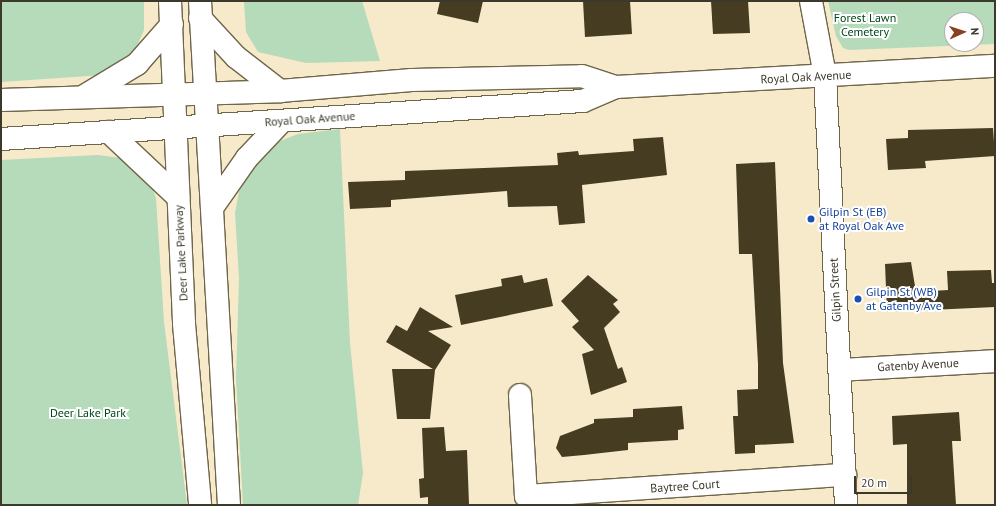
<!DOCTYPE html>
<style>
body{margin:0}
#map{position:relative;width:996px;height:506px;overflow:hidden;background:#f6eacb;font-family:"PT Sans",sans-serif}
div>[style]{position:absolute}
.green>*{inset:0;background:#b5dbba}
.building>*{inset:0;background:#453c22}
.roads{filter:drop-shadow(1px 0 #6f6549) drop-shadow(-1px 0 #6f6549) drop-shadow(0 1px #6f6549) drop-shadow(0 -1px #6f6549)}
.street>*{height:22px;margin:-11px;padding:0 11px;transform-origin:11px;border-radius:11px;background:#fff}
.secondary>*{height:22px;margin:-11px;padding:0 11px;transform-origin:11px;border-radius:11px;background:#fff}
.dots>*{width:11px;height:11px;translate:-50% -50%;box-sizing:border-box;border:2px solid #fff;border-radius:50%}
span{translate:-50% -50%;white-space:nowrap;text-align:center;line-height:1.15;-webkit-text-stroke:4px #fff;paint-order:stroke}
.park-label{font-size:12px;color:#004417}
.street-label{font-size:12px;color:#3d382c}
.transit-label{font-size:12px;color:#164399}
.left{translate:0 -50%;text-align:left}
.frame{position:absolute;inset:0;border:2px solid #3d382c;pointer-events:none}
.north{position:absolute;left:944px;top:12px;width:40px;height:40px;box-sizing:border-box;background:#fff;border:1px solid #b1afab;border-radius:50%;rotate:87deg;font-size:11px;font-weight:700;line-height:16px;text-align:center;color:#3d382c}
.north::after{content:'';display:block;margin:auto;width:14px;height:18px;background:#8a4122;clip-path:polygon(50% 0,100% 100%,50% 72%,0 100%)}
.scale{position:absolute;left:854px;top:476px;width:58px;height:18px;box-sizing:border-box;border:2px solid #3d382c;border-top:0;padding-left:5px;font-size:12px;line-height:14px;white-space:nowrap;color:#3d382c;-webkit-text-stroke:3px #fff;paint-order:stroke}
</style>
<div id="map">
<div class="green">
<div style="clip-path:polygon(1px 1px,144px 1px,144px 30px,132px 57px,103px 75px,1px 82px)"></div>
<div style="clip-path:polygon(244px 1px,362px 1px,380px 61px,306px 63px,258px 52px,246px 32px)"></div>
<div style="clip-path:polygon(evenodd,828px 1px,995px 1px,995px 44px,849px 50px,843px 48px,836px 36px,828px 1px,952px 20px,976px 20px,976px 44px,952px 44px,952px 20px)"></div>
<div style="clip-path:polygon(340px 129px,350px 343px,363px 473px,358px 505px,243px 505px,236px 378px,239px 278px,235px 213px,239px 191px,248px 172px,280px 141px,298px 134px)"></div>
<div style="clip-path:polygon(98px 155px,121px 158px,151px 185px,156px 198px,164px 322px,187px 505px,1px 505px,1px 160px)"></div>
</div>
<div class="building">
<div style="clip-path:polygon(440px 1px,483px 1px,478px 23px,437px 14px)"></div>
<div style="clip-path:polygon(583px 1px,630px 1px,632px 34px,585px 37px)"></div>
<div style="clip-path:polygon(711px 1px,748px 1px,750px 33px,713px 34px)"></div>
<div style="clip-path:polygon(993px 128px,995px 156px,925px 161px,926px 168px,888px 170px,886px 139px,908px 138px,908px 130px)"></div>
<div style="clip-path:polygon(663px 137px,667px 175px,582px 185px,585px 223px,559px 225px,557px 206px,508px 207px,507px 191px,391px 200px,391px 207px,350px 209px,348px 182px,405px 180px,405px 171px,558px 165px,557px 153px,578px 151px,579px 155px,634px 151px,633px 139px)"></div>
<div style="clip-path:polygon(775px 162px,783px 363px,794px 443px,755px 445px,755px 453px,735px 454px,733px 416px,738px 416px,737px 390px,758px 389px,758px 364px,752px 254px,739px 254px,736px 164px)"></div>
<div style="clip-path:polygon(911px 262px,916px 292px,948px 290px,947px 271px,991px 270px,992px 283px,995px 283px,995px 307px,887px 312px,885px 264px)"></div>
<div style="clip-path:polygon(522px 275px,524px 283px,547px 278px,553px 306px,461px 325px,455px 295px,502px 286px,501px 279px)"></div>
<div style="clip-path:polygon(588px 275px,618px 300px,613px 304px,620px 312px,604px 328px,618px 369px,622px 367px,627px 382px,591px 395px,582px 354px,594px 350px,572px 327px,579px 321px,561px 301px)"></div>
<div style="clip-path:polygon(420px 307px,453px 327px,428px 331px,451px 345px,435px 370px,430px 419px,397px 419px,392px 369px,433px 369px,386px 342px,396px 325px,407px 331px)"></div>
<div style="clip-path:polygon(682px 406px,684px 429px,678px 430px,678px 440px,628px 443px,628px 450px,584px 455px,562px 457px,556px 448px,560px 436px,594px 423px,594px 419px,633px 417px,633px 409px)"></div>
<div style="clip-path:polygon(959px 412px,961px 441px,952px 441px,956px 505px,907px 505px,907px 444px,893px 445px,892px 416px)"></div>
<div style="clip-path:polygon(444px 427px,446px 451px,467px 450px,469px 504px,428px 505px,428px 497px,420px 498px,419px 479px,424px 478px,422px 428px)"></div>
</div>
<div class="roads">
<div class="street">
<div style="left:811px;top:1px;width:76px;rotate:79.4deg"></div>
<div style="left:840px;top:370px;width:155px;rotate:-3.3deg"></div>
<div style="left:520px;top:395px;width:101px;rotate:86.6deg"></div>
<div style="left:526px;top:496px;width:320px;rotate:-3.8deg"></div>
</div>
<div class="secondary">
<div style="left:170px;top:1px;width:323px;rotate:87.5deg"></div>
<div style="left:184px;top:324px;width:182px;rotate:84.9deg"></div>
<div style="left:200px;top:1px;width:505px;rotate:86.71deg"></div>
<div style="left:200px;top:18px;width:53px;rotate:47.3deg"></div>
<div style="left:236px;top:57px;width:56px;rotate:37.7deg"></div>
<div style="left:825px;top:76px;width:430px;rotate:87.2deg"></div>
<div style="left:86px;top:95px;width:60px;rotate:-31.3deg"></div>
<div style="left:137px;top:64px;width:53px;rotate:-48.8deg"></div>
<div style="left:1px;top:100px;width:279px;rotate:-1.8deg"></div>
<div style="left:280px;top:91px;width:132px;rotate:-4.8deg"></div>
<div style="left:412px;top:80px;width:170px;rotate:-1.3deg"></div>
<div style="left:582px;top:76px;width:36px;rotate:18deg"></div>
<div style="left:109px;top:132px;width:95px;rotate:43.3deg"></div>
<div style="left:1px;top:139px;width:583px;rotate:-3.74deg"></div>
<div style="left:583px;top:101px;width:36px;rotate:-23deg"></div>
<div style="left:616px;top:87px;width:380px;rotate:-3.2deg"></div>
<div style="left:212px;top:208px;width:61px;rotate:-55deg"></div>
<div style="left:247px;top:158px;width:51px;rotate:-46.6deg"></div>
</div>
</div>
<div class="dots">
<div style="left:811px;top:219px;background:#1a4fb4"></div>
<div style="left:858px;top:299px;background:#1a4fb4"></div>
</div>
<div class="park-label">
<span style="left:865px;top:25px">Forest Lawn<br>Cemetery</span>
<span style="left:88px;top:413px">Deer Lake Park</span>
</div>
<div class="street-label">
<span style="left:806px;top:77px;rotate:-3deg">Royal Oak Avenue</span>
<span style="left:310px;top:119px;rotate:-4deg">Royal Oak Avenue</span>
<span style="left:181px;top:253px;rotate:-93deg">Deer Lake Parkway</span>
<span style="left:835px;top:290px;rotate:-93deg">Gilpin Street</span>
<span style="left:918px;top:365px;rotate:-3deg">Gatenby Avenue</span>
<span style="left:685px;top:486px;rotate:-4deg">Baytree Court</span>
</div>
<div class="transit-label">
<span class="left" style="left:819px;top:219px">Gilpin St (EB)<br>at Royal Oak Ave</span>
<span class="left" style="left:866px;top:299px">Gilpin St (WB)<br>at Gatenby Ave</span>
</div>
<div class="frame"></div>
<div class="north">N</div>
<div class="scale">20 m</div>
</div>
